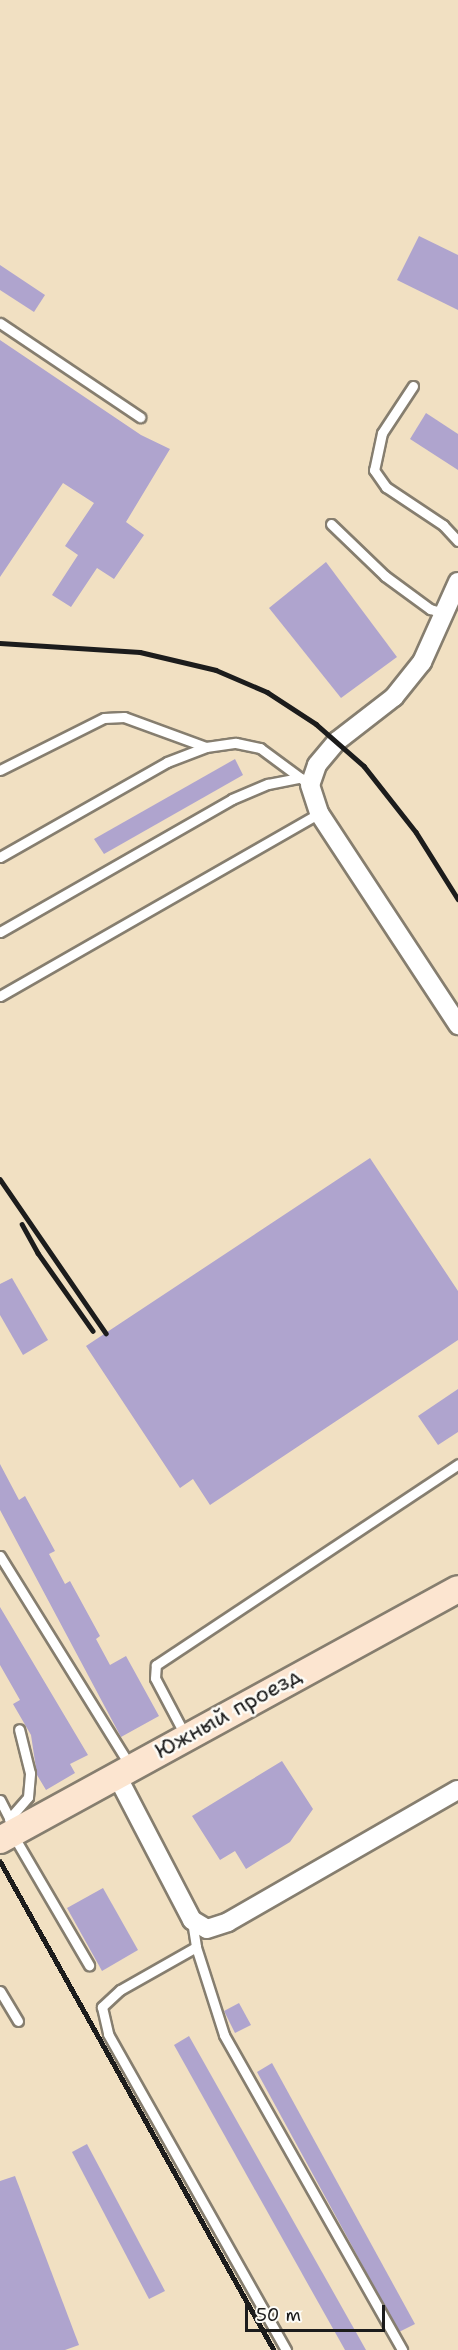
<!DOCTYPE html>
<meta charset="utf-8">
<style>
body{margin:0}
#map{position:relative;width:458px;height:2350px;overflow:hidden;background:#f1e0c2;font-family:"Shantell Sans",sans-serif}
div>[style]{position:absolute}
.building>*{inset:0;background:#afa4ce}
.roads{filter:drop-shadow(2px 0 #867e6f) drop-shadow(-2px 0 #867e6f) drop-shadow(0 2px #867e6f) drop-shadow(0 -2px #867e6f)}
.lane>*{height:9px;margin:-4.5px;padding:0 4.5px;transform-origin:4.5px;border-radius:4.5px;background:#fff}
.street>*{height:18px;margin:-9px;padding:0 9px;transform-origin:9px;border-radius:9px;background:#fff}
.secondary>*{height:26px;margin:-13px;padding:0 13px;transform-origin:13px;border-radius:13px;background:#fce5d0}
.rail>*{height:4.5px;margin:-2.25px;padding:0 2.25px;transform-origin:2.25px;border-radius:2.25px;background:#1c1c1c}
span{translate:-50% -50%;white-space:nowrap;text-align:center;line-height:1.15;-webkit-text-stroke:5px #fdfcf7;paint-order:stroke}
.street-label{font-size:22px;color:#1c1c1c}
.scale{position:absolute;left:245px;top:2305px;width:140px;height:27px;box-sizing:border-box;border:3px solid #1c1c1c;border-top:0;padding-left:8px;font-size:18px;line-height:21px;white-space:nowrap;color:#1c1c1c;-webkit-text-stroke:4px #fdfcf7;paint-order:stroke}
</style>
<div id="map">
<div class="building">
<div style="clip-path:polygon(419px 236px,458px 255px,458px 310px,397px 280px)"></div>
<div style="clip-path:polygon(0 265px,45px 295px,34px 312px,0 290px)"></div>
<div style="clip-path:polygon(0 340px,141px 435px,170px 449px,126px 522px,144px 535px,114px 579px,97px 568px,71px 607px,52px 595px,78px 555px,65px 546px,94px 503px,63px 483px,0 577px)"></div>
<div style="clip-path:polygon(426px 413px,458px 434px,458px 470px,410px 439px)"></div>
<div style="clip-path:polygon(326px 562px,397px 657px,341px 698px,269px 608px)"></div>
<div style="clip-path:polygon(235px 759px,243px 775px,104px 854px,94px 839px)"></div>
<div style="clip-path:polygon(370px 1158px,458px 1291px,458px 1340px,210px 1505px,193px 1479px,180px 1488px,86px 1346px)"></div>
<div style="clip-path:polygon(12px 1278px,48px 1340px,23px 1355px,0 1315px,0 1284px)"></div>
<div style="clip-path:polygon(458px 1389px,458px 1432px,438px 1445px,418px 1416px)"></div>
<div style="clip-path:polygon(0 1464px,19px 1500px,25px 1496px,55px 1551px,49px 1554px,65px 1584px,70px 1581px,100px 1636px,96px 1639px,110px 1665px,126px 1656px,159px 1716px,121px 1737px,0 1510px)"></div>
<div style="clip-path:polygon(0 1607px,88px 1755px,70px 1764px,75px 1773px,46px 1790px,37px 1775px,31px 1735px,13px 1704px,20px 1700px,0 1665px)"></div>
<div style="clip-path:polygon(282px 1761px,313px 1809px,290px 1842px,246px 1869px,235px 1851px,220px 1860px,192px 1816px)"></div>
<div style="clip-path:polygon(103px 1888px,138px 1950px,102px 1971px,67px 1908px)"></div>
<div style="clip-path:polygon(239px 2003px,251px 2025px,235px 2033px,224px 2011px)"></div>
<div style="clip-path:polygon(189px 2036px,366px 2350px,345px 2350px,250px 2181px,174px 2045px)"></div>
<div style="clip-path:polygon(272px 2063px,415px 2324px,399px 2332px,257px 2072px)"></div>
<div style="clip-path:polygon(87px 2144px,165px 2291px,149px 2299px,72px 2152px)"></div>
<div style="clip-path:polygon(15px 2176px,79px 2345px,65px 2350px,0 2350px,0 2181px)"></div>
</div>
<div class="roads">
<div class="lane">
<div style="left:0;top:323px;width:169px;rotate:33.9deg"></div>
<div style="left:413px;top:386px;width:56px;rotate:123.4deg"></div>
<div style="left:382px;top:433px;width:38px;rotate:102deg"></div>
<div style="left:374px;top:470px;width:21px;rotate:55deg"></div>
<div style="left:386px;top:487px;width:69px;rotate:33.7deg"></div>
<div style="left:443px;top:525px;width:22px;rotate:47deg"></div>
<div style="left:331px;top:524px;width:75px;rotate:43.9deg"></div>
<div style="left:385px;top:576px;width:56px;rotate:36.3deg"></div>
<div style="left:430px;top:609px;width:15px;rotate:16deg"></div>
<div style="left:0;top:770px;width:116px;rotate:-26.6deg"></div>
<div style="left:104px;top:718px;width:20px;rotate:-3deg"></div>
<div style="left:124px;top:717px;width:87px;rotate:20.1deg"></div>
<div style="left:0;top:857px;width:192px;rotate:-29.6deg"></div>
<div style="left:167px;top:762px;width:42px;rotate:-21deg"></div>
<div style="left:206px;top:747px;width:30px;rotate:-8deg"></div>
<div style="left:236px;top:743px;width:25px;rotate:12deg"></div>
<div style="left:260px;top:748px;width:62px;rotate:36.5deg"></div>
<div style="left:0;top:932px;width:267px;rotate:-29.8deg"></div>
<div style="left:232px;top:799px;width:39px;rotate:-23deg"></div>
<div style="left:268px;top:784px;width:33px;rotate:-11deg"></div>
<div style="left:0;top:996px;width:368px;rotate:-29.8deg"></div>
<div style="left:0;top:1556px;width:247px;rotate:58.2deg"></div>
<div style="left:185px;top:1735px;width:64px;rotate:-117.8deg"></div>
<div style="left:155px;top:1678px;width:13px;rotate:-86deg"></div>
<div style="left:156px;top:1665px;width:363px;rotate:-33.6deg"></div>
<div style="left:0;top:1800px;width:25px;rotate:63deg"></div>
<div style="left:9px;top:1819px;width:29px;rotate:-49deg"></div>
<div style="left:28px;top:1797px;width:24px;rotate:-85deg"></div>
<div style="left:30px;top:1773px;width:45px;rotate:-104deg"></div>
<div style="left:13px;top:1835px;width:151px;rotate:59.7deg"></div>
<div style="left:192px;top:1921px;width:26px;rotate:81deg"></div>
<div style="left:196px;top:1947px;width:92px;rotate:72.3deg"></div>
<div style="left:224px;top:2035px;width:362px;rotate:60.5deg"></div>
<div style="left:196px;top:1947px;width:87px;rotate:150.5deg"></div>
<div style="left:120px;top:1990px;width:25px;rotate:137deg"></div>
<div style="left:102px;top:2007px;width:28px;rotate:77deg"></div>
<div style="left:108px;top:2034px;width:363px;rotate:60.6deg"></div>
<div style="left:0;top:1991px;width:35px;rotate:59deg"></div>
</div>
<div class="street">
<div style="left:458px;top:582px;width:88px;rotate:114.2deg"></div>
<div style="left:422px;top:662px;width:45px;rotate:128.7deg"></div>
<div style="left:394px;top:697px;width:72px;rotate:142.3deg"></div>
<div style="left:337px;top:741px;width:31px;rotate:130deg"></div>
<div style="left:317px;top:765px;width:21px;rotate:109deg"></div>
<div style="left:310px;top:785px;width:29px;rotate:72deg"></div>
<div style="left:319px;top:813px;width:254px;rotate:56.7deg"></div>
<div style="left:116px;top:1774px;width:165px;rotate:62.5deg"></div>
<div style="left:192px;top:1920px;width:17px;rotate:31deg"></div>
<div style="left:207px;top:1929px;width:22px;rotate:-18deg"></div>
<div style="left:228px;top:1922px;width:265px;rotate:-29.9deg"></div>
</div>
<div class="secondary">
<div style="left:0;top:1840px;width:522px;rotate:-28.72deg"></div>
</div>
</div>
<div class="rail">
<div style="left:0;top:643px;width:140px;rotate:3.7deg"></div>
<div style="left:140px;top:652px;width:78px;rotate:13.3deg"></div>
<div style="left:216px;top:670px;width:56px;rotate:23.3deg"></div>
<div style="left:267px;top:692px;width:59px;rotate:33.1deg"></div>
<div style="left:316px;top:724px;width:64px;rotate:41.2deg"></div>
<div style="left:364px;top:766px;width:84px;rotate:51.8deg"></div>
<div style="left:416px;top:832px;width:79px;rotate:57.9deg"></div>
<div style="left:0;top:1179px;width:187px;rotate:55.5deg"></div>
<div style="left:22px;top:1224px;width:33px;rotate:61deg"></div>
<div style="left:38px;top:1253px;width:95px;rotate:54.8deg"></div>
<div style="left:0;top:1861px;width:561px;rotate:60.74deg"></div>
</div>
<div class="street-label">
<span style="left:228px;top:1713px;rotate:-29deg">Южный проезд</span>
</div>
<div class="scale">50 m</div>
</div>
